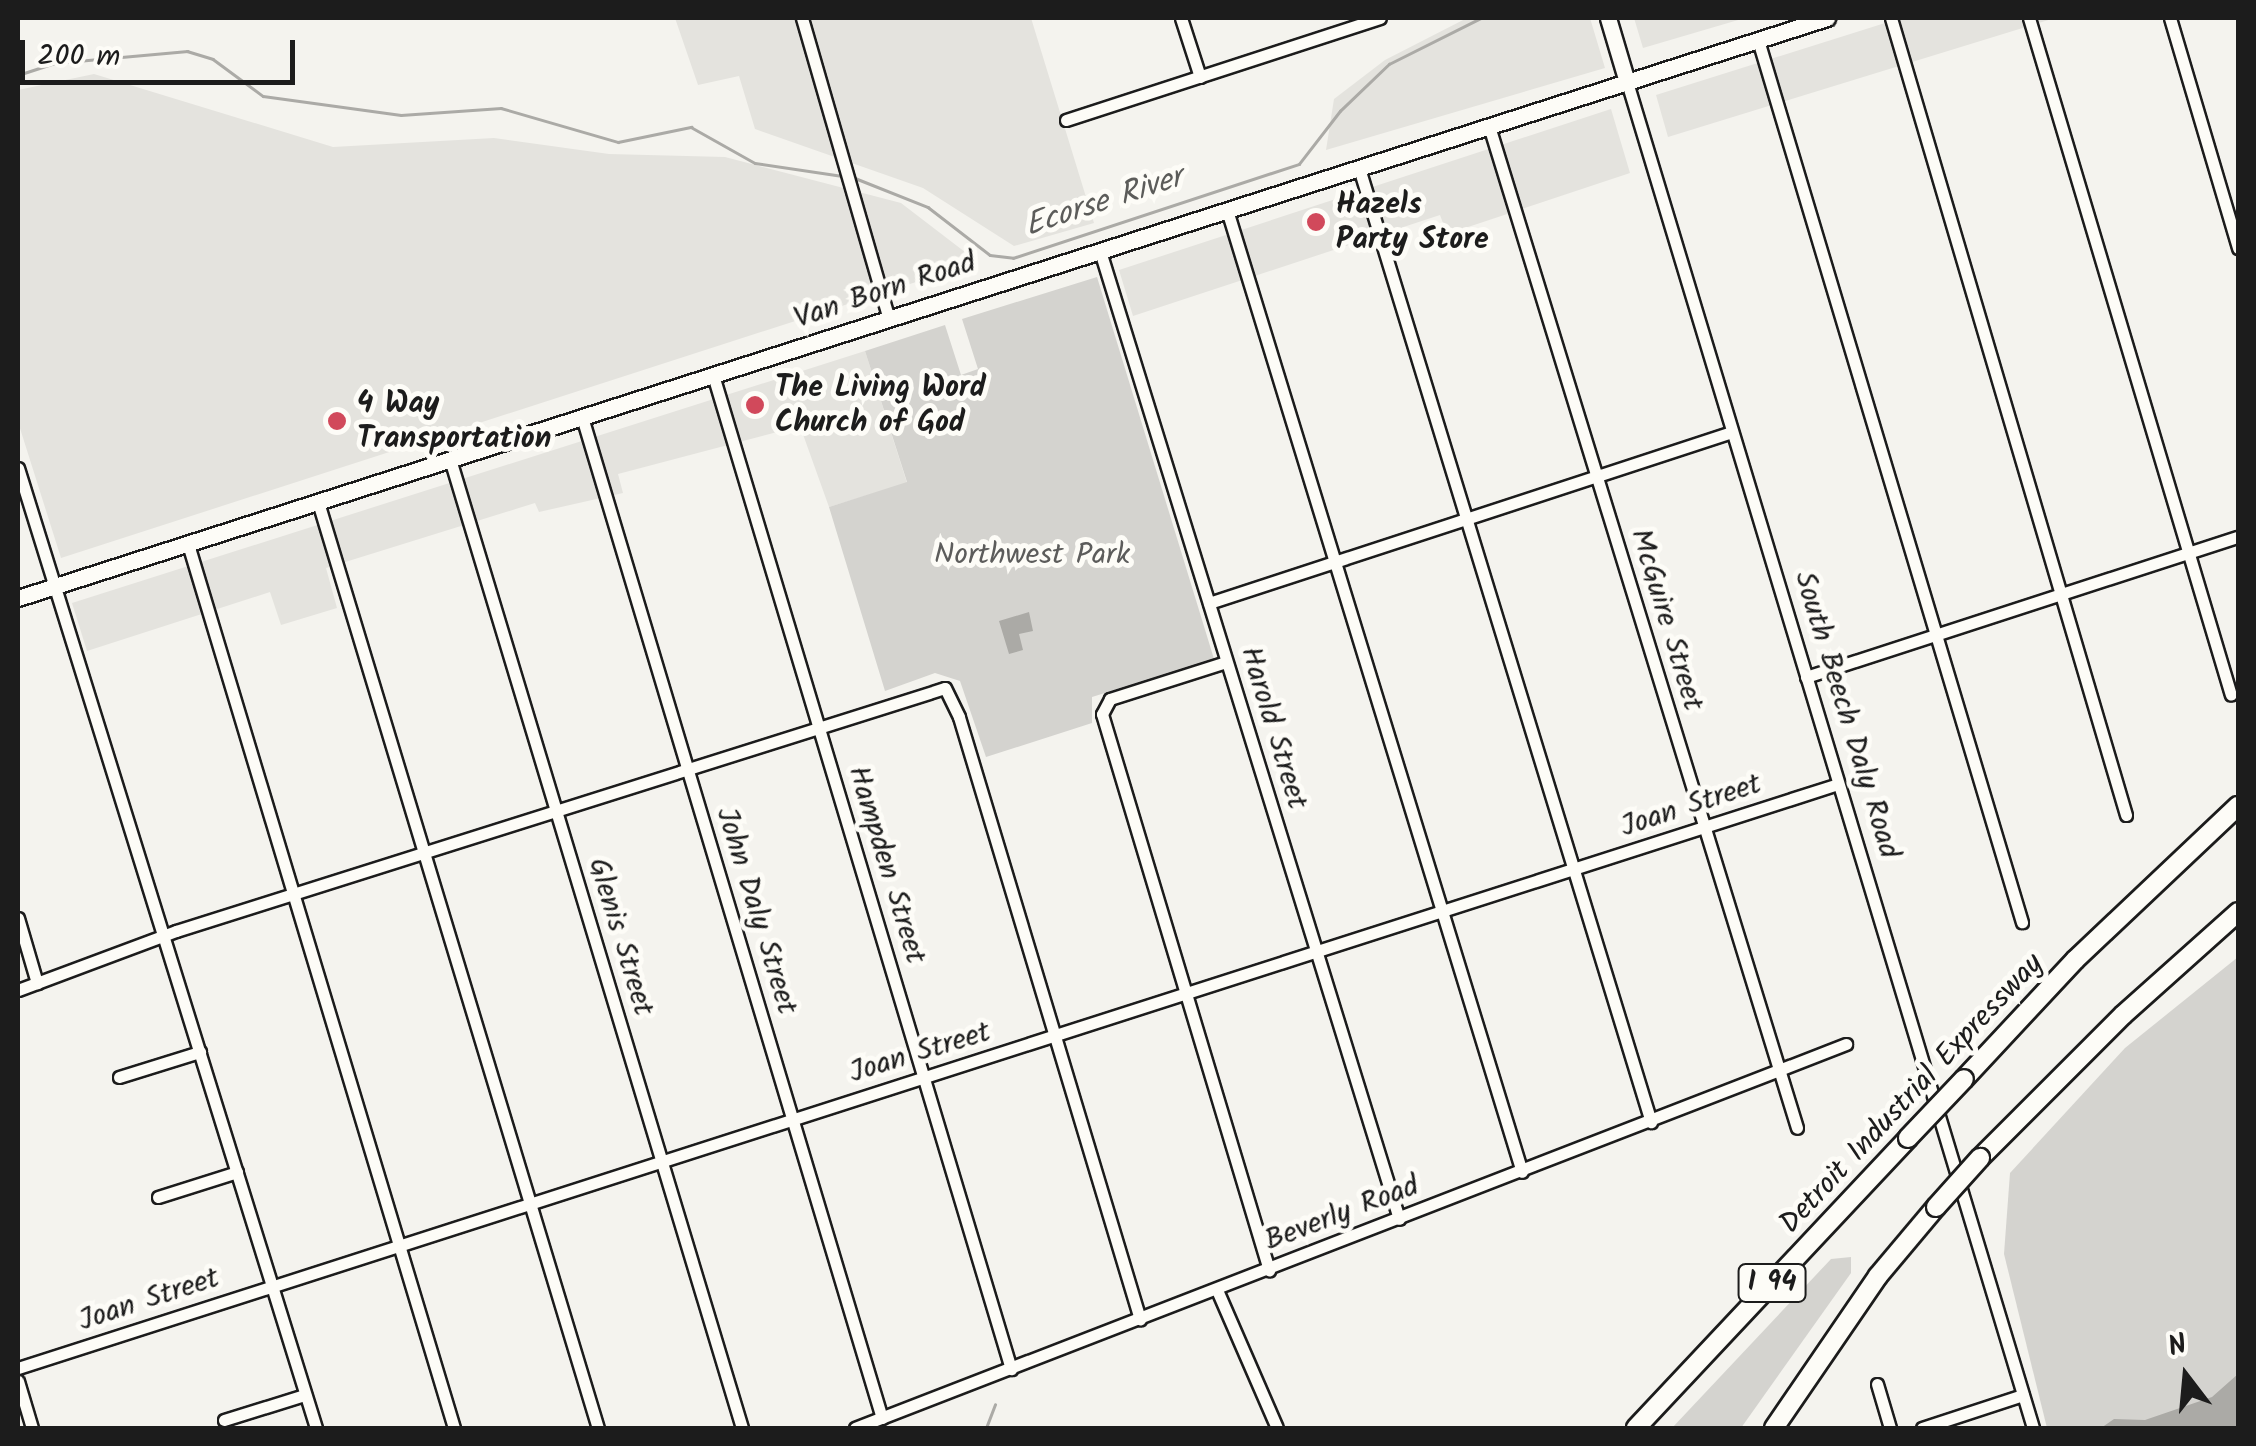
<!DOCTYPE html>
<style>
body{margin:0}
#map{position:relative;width:2256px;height:1446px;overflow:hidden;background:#f4f3ee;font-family:Kalam,sans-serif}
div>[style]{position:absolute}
.built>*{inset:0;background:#e4e3de}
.green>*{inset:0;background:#d4d3cf}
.water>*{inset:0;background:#abaaa6}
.stream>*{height:2.5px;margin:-1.25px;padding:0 1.25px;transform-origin:1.25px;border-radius:1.25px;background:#abaaa6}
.roads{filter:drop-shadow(2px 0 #1c1c1c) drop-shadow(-2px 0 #1c1c1c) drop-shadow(0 2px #1c1c1c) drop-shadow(0 -2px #1c1c1c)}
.minor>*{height:11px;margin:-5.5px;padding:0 5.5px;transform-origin:5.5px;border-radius:5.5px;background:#fdfcf7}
.major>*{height:15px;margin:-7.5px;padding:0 7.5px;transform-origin:7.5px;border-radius:7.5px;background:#fdfcf7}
.highway>*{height:18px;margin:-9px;padding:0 9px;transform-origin:9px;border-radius:9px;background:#fdfcf7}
.bridges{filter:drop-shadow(2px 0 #1c1c1c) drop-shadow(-2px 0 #1c1c1c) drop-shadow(0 2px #1c1c1c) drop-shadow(0 -2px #1c1c1c)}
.highway-bridge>*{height:18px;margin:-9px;padding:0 9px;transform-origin:9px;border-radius:9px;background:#fdfcf7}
.dots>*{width:28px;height:28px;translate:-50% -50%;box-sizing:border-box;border:5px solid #fdfcf7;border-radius:50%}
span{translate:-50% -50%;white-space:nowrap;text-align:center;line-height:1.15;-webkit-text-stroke:10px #fdfcf7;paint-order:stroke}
.shield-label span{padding:2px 8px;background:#fdfcf7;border:2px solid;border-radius:8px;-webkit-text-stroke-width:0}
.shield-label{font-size:28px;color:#1c1c1c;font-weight:700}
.poi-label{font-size:30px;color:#1c1c1c;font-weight:700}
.left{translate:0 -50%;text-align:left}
.street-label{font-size:30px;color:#1c1c1c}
.park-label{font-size:30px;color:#5c5c5b}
.water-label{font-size:32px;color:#5c5c5a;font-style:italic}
.frame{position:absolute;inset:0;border:20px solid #1c1c1c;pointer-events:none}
.north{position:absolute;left:2136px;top:1326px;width:100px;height:100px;-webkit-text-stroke:8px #fdfcf7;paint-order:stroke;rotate:344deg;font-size:28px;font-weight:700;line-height:40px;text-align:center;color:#1c1c1c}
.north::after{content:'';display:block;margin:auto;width:35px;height:45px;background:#1c1c1c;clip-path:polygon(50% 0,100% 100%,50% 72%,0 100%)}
.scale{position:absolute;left:20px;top:40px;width:275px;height:45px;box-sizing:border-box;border:5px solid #1c1c1c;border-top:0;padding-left:12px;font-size:30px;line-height:35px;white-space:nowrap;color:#1c1c1c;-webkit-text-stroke:8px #fdfcf7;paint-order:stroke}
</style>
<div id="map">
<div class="built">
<div style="clip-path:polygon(675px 18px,1031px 18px,1094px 223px,1014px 246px,923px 188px,755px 129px,739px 76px,698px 85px)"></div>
<div style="clip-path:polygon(1467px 18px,1590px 18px,1605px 68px,1326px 150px,1334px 99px,1385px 60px)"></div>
<div style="clip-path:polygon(1634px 18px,1745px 18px,1643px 48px)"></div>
<div style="clip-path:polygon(1901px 18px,2055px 18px,1668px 137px,1656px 95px)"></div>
<div style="clip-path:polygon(94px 74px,333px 147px,494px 138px,609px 154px,725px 157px,901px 203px,978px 262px,61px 558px,18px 422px,18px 90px)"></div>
<div style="clip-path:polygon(1611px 109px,1630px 173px,1447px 234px,1440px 215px,1133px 316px,1119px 270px)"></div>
<div style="clip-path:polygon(865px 351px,907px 483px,829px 507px,800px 426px,618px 474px,623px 493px,539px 512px,535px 503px,326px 568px,337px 608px,281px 625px,270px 592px,87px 651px,72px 603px)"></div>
</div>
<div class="green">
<div style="clip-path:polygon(1097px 277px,1214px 659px,1092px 697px,1092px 723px,986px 757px,960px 681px,935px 673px,885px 691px,829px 507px,907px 482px,865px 351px,945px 325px,961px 375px,978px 369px,962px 319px)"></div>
<div style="clip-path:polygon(2238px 957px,2238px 1428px,2047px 1428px,2004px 1254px,2010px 1173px,2125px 1048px)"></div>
<div style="clip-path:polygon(1851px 1257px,1851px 1273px,1741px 1428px,1672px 1428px,1831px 1259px)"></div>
</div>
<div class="water">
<div style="clip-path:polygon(1029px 612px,1033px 631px,1019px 634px,1023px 650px,1009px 654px,999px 621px)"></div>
<div style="clip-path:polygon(2238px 1374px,2238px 1428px,2101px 1428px,2114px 1419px,2145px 1420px,2212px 1397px)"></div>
</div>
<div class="stream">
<div style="left:18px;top:75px;width:39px;rotate:-18deg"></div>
<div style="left:55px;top:63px;width:133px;rotate:-5.2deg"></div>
<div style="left:187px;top:51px;width:27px;rotate:17deg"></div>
<div style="left:213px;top:59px;width:62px;rotate:36.5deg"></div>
<div style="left:263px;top:96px;width:139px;rotate:7.8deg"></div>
<div style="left:401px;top:115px;width:100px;rotate:-4deg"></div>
<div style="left:501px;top:108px;width:122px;rotate:16.2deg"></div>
<div style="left:618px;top:142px;width:75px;rotate:-11.6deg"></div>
<div style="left:691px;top:127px;width:73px;rotate:29.4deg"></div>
<div style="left:755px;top:163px;width:88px;rotate:8.5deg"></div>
<div style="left:855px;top:178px;width:79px;rotate:21.7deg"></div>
<div style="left:928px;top:207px;width:78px;rotate:37.7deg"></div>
<div style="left:990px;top:255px;width:23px;rotate:7deg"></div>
<div style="left:1013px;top:258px;width:301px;rotate:-18.2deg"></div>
<div style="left:1299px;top:164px;width:67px;rotate:-52.3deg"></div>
<div style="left:1340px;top:111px;width:68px;rotate:-43.8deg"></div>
<div style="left:1389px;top:64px;width:103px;rotate:-26.6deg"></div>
<div style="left:986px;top:1428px;width:25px;rotate:-69deg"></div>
</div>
<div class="roads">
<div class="minor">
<div style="left:802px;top:18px;width:313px;rotate:73.9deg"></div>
<div style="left:1181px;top:18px;width:62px;rotate:72.1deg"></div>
<div style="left:1891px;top:18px;width:831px;rotate:73.57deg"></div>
<div style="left:2029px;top:18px;width:706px;rotate:73.39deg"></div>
<div style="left:2170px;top:18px;width:240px;rotate:73.5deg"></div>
<div style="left:1758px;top:40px;width:921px;rotate:73.34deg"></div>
<div style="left:1627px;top:82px;width:1406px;rotate:73.21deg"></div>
<div style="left:1066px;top:120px;width:330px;rotate:-18deg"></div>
<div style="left:1489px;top:126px;width:1048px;rotate:72.91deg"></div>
<div style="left:1359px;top:168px;width:998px;rotate:72.98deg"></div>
<div style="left:1227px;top:210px;width:1006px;rotate:72.95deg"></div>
<div style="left:1100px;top:251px;width:1013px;rotate:72.83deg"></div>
<div style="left:713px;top:375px;width:1038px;rotate:73.31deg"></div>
<div style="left:582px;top:417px;width:1045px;rotate:73.32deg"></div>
<div style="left:450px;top:459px;width:1012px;rotate:73.23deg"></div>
<div style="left:18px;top:468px;width:1005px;rotate:72.75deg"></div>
<div style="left:318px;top:502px;width:967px;rotate:73.18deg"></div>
<div style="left:188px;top:544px;width:923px;rotate:73.25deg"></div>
<div style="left:1209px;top:603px;width:550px;rotate:-18.11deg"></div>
<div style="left:1226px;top:662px;width:122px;rotate:162.3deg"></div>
<div style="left:1110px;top:699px;width:17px;rotate:118deg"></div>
<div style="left:1102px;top:714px;width:581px;rotate:73.28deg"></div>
<div style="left:1806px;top:677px;width:454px;rotate:-18deg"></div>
<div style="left:18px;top:918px;width:68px;rotate:73.7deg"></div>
<div style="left:18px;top:990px;width:169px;rotate:-20.5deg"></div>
<div style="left:176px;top:931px;width:806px;rotate:-17.54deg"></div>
<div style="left:945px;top:688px;width:32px;rotate:64deg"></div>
<div style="left:959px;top:717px;width:629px;rotate:73.27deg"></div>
<div style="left:119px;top:1077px;width:85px;rotate:-17.2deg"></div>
<div style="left:158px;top:1197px;width:83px;rotate:-17.6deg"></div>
<div style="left:1217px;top:1290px;width:150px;rotate:66.5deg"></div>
<div style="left:18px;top:1368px;width:1911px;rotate:-17.79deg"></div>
<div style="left:18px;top:1381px;width:49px;rotate:73.4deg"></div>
<div style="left:1877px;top:1384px;width:46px;rotate:73.5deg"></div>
<div style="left:224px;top:1420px;width:85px;rotate:-17.2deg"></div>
<div style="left:855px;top:1428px;width:1063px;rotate:-21.18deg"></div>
<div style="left:1922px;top:1428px;width:106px;rotate:-18.1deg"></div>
</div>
<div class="major">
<div style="left:1608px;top:18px;width:67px;rotate:73.5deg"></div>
<div style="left:18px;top:598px;width:1900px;rotate:-17.78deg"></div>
</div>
<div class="highway">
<div style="left:1964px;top:1079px;width:163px;rotate:-47deg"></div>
<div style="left:2075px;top:960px;width:224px;rotate:-43.4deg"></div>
<div style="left:1980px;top:1158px;width:202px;rotate:-45deg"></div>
<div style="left:2123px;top:1015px;width:154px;rotate:-41.8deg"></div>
<div style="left:1636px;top:1428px;width:398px;rotate:-46.8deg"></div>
<div style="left:1774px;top:1428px;width:184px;rotate:-55.6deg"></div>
<div style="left:1878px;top:1276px;width:90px;rotate:-50deg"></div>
</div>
</div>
<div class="bridges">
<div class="highway-bridge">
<div style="left:1908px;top:1138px;width:81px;rotate:-46.5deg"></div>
<div style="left:1936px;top:1207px;width:66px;rotate:-48.1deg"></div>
</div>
</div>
<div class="dots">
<div style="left:1316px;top:222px;background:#d1495b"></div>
<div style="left:755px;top:405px;background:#d1495b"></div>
<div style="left:337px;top:421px;background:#d1495b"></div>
</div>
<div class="shield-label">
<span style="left:1772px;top:1283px">I 94</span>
</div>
<div class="poi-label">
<span class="left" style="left:1336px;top:222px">Hazels<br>Party Store</span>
<span class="left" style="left:775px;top:405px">The Living Word<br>Church of God</span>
<span class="left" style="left:357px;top:421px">4 Way<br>Transportation</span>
</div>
<div class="street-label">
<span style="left:885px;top:291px;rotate:-18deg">Van Born Road</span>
<span style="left:1666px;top:620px;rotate:73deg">McGuire Street</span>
<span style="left:1846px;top:715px;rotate:73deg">South Beech Daly Road</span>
<span style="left:1273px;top:728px;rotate:73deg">Harold Street</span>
<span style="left:1691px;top:806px;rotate:-18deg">Joan Street</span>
<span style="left:886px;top:865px;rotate:73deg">Hampden Street</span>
<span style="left:756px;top:911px;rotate:73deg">John Daly Street</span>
<span style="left:620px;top:937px;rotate:73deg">Glenis Street</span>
<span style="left:920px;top:1053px;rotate:-17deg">Joan Street</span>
<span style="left:1912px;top:1094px;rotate:-47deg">Detroit Industrial Expressway</span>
<span style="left:1342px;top:1214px;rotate:-21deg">Beverly Road</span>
<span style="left:149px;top:1300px;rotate:-18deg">Joan Street</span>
</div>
<div class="park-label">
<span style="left:1032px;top:555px">Northwest Park</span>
</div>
<div class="water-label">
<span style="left:1104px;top:203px;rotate:-18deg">Ecorse River</span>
</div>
<div class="frame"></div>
<div class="north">N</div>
<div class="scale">200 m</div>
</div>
